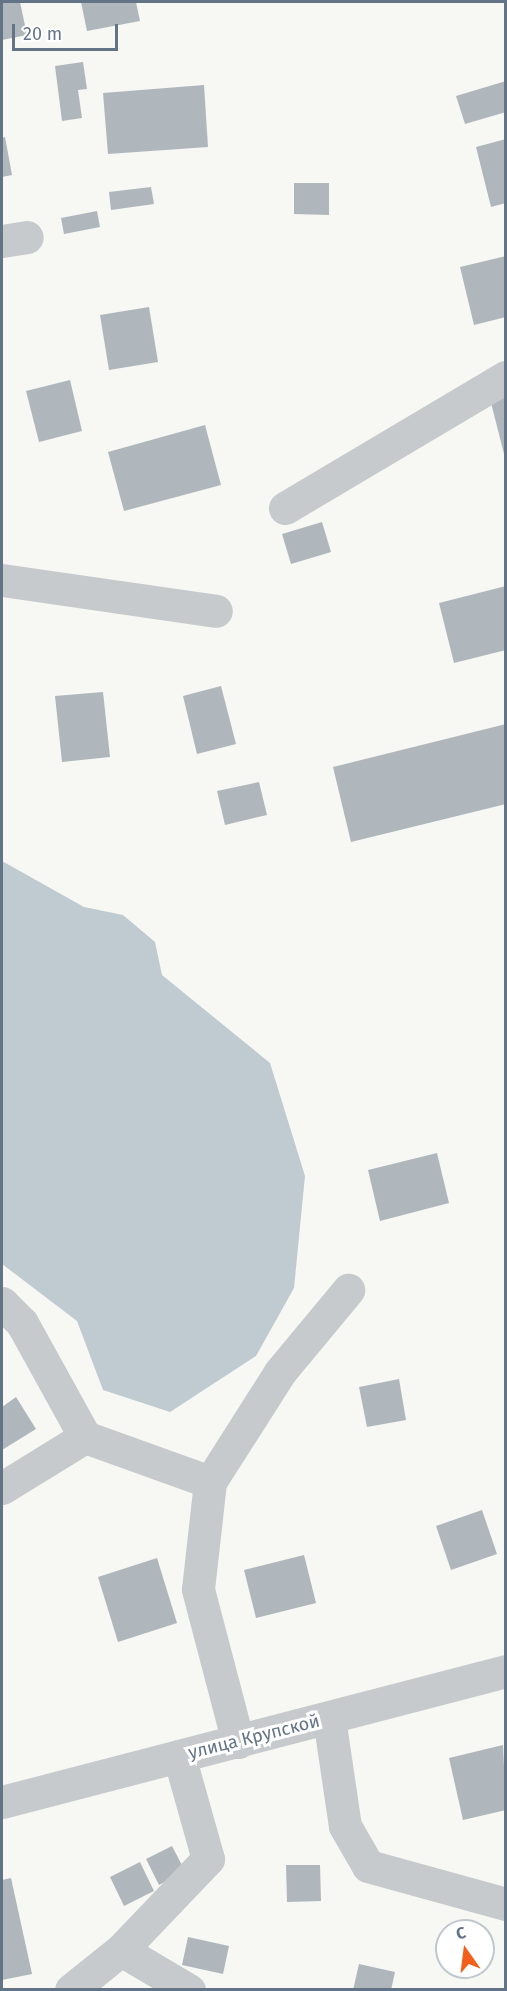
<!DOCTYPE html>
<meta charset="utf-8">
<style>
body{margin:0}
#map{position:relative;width:507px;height:1991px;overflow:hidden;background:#f7f7f3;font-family:"Fira Sans",sans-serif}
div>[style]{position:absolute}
.water>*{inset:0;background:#c0cbd1}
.building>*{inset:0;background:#afb7bd}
.minor>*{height:33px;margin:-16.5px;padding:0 16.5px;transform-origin:16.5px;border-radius:16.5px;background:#c6cacd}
span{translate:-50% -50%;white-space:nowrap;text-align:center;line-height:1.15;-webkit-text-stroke:6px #fff;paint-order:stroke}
.street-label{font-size:18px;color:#637487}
.frame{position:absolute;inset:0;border:3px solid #637487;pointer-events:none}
.north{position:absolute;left:435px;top:1919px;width:60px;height:60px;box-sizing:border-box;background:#fff;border:2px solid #c1c7cf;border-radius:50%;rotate:346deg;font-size:16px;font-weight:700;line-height:24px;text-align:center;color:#637487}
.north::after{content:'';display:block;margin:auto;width:21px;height:27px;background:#f35e18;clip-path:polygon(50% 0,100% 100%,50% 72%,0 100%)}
.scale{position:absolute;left:12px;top:24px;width:106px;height:27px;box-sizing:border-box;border:3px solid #637487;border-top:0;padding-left:8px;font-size:18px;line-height:21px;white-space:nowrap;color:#637487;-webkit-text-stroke:4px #fff;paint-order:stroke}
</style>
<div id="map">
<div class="water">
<div style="clip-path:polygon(2px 861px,84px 907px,123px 915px,155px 942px,162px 975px,270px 1063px,305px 1176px,294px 1288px,256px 1356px,170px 1412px,103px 1390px,77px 1321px,2px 1264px)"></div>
</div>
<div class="building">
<div style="clip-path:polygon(20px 2px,27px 35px,2px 40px,2px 3px)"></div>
<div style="clip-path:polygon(81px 2px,136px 2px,140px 21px,87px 31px)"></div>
<div style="clip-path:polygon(83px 62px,87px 89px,78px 90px,82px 118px,62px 121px,55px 66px)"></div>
<div style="clip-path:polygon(506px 81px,506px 112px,465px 124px,456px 96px)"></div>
<div style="clip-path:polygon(204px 85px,208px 147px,108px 154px,103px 93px)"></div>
<div style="clip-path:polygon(5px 137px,12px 175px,2px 177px,2px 138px)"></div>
<div style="clip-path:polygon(506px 139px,506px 203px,491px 207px,476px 147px)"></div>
<div style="clip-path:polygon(294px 183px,329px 183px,329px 215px,294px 214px)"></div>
<div style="clip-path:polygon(151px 187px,154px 204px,111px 210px,109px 192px)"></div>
<div style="clip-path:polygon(97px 211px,100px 227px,64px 234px,61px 218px)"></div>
<div style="clip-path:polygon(506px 256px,506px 317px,474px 325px,460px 267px)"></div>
<div style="clip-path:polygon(149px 307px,158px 362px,109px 370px,100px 315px)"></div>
<div style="clip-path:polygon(70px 380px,82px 431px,39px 442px,26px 391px)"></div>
<div style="clip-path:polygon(506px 383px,506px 458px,505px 458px,487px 387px)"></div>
<div style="clip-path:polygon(205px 425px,221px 485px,124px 511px,108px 452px)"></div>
<div style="clip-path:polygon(322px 522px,331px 552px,291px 564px,282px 534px)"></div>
<div style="clip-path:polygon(506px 586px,506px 650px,454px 663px,439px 603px)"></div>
<div style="clip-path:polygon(221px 686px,236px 744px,197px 754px,183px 696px)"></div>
<div style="clip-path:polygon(103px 692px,110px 757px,62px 762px,55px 696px)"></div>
<div style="clip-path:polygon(506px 724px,506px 804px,351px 842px,333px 767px)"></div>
<div style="clip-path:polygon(259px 782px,267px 815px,225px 825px,217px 791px)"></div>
<div style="clip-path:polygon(437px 1153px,449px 1203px,380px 1221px,368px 1170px)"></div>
<div style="clip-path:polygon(399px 1379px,406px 1420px,367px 1427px,359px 1387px)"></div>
<div style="clip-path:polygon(16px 1397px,36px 1429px,2px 1450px,2px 1407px)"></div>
<div style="clip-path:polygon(482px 1510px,497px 1554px,451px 1570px,436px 1526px)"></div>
<div style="clip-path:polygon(304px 1555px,316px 1603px,256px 1618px,244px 1570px)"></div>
<div style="clip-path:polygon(157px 1558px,177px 1623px,118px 1642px,98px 1577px)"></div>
<div style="clip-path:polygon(503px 1745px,506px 1810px,463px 1820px,449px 1758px)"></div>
<div style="clip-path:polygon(172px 1846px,185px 1871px,159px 1885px,146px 1859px)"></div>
<div style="clip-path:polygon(140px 1862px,154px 1891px,124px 1906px,110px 1877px)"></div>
<div style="clip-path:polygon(286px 1865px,320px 1865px,321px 1901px,287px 1902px)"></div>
<div style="clip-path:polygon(11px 1878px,32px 1974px,2px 1980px,2px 1880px)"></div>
<div style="clip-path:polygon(188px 1937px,229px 1946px,223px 1974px,182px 1965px)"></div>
<div style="clip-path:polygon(359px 1964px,395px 1972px,391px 1990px,353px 1990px)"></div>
</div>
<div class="minor">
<div style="left:2px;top:241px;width:25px;rotate:-9deg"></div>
<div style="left:285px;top:508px;width:257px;rotate:-30.7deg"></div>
<div style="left:2px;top:580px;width:216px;rotate:8.2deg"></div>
<div style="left:2px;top:1303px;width:28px;rotate:45deg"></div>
<div style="left:22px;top:1323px;width:130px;rotate:61.1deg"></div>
<div style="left:85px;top:1437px;width:133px;rotate:19.8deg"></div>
<div style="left:2px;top:1488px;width:97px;rotate:-31.6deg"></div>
<div style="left:329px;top:1718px;width:109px;rotate:81.6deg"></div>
<div style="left:345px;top:1826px;width:46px;rotate:60.1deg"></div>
<div style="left:368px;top:1866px;width:143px;rotate:15.4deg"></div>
<div style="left:238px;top:1742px;width:158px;rotate:-104.7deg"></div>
<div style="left:198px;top:1589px;width:108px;rotate:-83.6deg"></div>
<div style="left:210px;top:1482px;width:130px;rotate:-57.5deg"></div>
<div style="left:280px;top:1372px;width:107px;rotate:-50.3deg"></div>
<div style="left:2px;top:1802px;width:521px;rotate:-14.57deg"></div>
<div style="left:121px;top:1950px;width:79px;rotate:30.5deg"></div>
<div style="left:71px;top:1990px;width:64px;rotate:-38.7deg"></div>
<div style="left:121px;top:1950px;width:126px;rotate:-46.3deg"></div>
<div style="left:208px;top:1859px;width:107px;rotate:-105.7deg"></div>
</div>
<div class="street-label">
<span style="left:254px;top:1737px;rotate:-14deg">улица Крупской</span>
</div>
<div class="frame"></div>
<div class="north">С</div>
<div class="scale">20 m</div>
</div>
